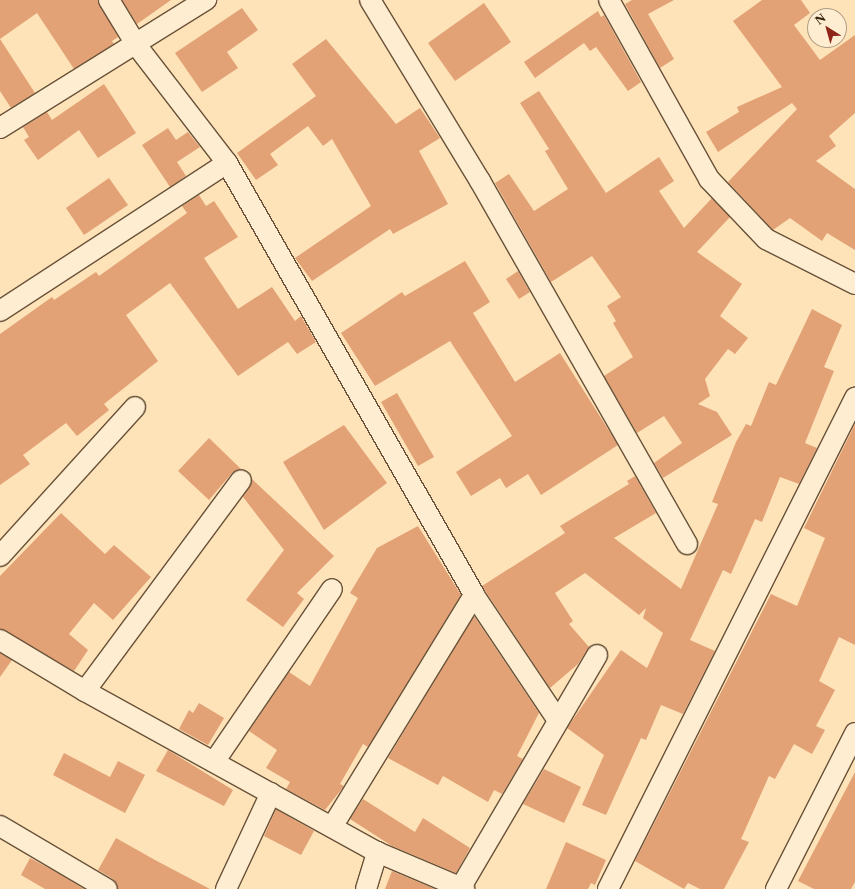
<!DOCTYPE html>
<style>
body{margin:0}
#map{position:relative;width:855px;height:889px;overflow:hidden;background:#fee3b8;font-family:"Libre Caslon Text",serif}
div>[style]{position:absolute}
.building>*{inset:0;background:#e3a176}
.roads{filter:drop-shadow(1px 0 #695239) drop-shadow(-1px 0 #695239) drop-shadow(0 1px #695239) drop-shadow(0 -1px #695239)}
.minor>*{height:20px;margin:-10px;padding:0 10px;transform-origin:10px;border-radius:10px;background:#feedd1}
span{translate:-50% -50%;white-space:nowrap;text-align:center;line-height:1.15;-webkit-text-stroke:3px #feedd1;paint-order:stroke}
.north{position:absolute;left:807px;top:8px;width:40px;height:40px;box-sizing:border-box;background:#feedd1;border:1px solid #ae9b83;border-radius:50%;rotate:323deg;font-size:11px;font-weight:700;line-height:16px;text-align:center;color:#37210f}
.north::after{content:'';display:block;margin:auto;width:14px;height:18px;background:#8f2418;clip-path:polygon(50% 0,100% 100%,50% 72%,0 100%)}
</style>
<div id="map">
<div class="building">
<div style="clip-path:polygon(0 0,98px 0,118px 37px,112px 41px,114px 44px,74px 69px,37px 13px,0 39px,35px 93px,11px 108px,0 91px)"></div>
<div style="clip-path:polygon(122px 0,171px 0,137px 24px)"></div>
<div style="clip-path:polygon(632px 0,674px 0,648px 14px,674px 59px,660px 68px,625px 4px)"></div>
<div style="clip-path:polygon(762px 0,801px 0,810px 13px,794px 25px,820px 60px,855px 35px,855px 113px,829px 136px,836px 146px,816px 161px,855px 189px,855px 250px,827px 233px,822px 241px,790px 218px,773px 230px,728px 182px,797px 109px,792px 103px,718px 152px,706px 132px,739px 112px,737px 107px,782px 87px,733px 21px)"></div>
<div style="clip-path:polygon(484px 3px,511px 42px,455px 81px,428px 43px)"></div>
<div style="clip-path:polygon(242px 8px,258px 30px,227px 52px,238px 68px,202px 92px,175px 53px)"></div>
<div style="clip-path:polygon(598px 11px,601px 17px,604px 15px,641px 82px,628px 91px,596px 47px,590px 51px,584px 43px,535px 78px,524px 62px)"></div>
<div style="clip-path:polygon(326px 39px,396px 124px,420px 108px,440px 138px,419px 151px,448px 204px,393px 234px,390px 229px,312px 281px,295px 258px,371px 206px,332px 139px,323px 146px,308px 126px,270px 154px,278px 165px,256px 180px,237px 153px,316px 96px,292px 64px)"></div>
<div style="clip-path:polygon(104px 84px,136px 133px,98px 158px,79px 130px,38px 160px,24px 140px,29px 137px,23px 127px,47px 112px,52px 120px)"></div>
<div style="clip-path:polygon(539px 91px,606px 193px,659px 157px,674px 181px,659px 191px,684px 228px,712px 198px,730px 217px,697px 252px,742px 284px,720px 316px,748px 338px,735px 354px,728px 349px,705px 379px,710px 396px,698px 404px,717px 412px,732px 435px,663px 478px,654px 463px,682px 443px,664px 416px,637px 433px,604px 376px,633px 357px,613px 323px,616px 321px,607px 306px,621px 297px,592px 256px,551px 282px,495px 183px,509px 174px,534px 211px,568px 189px,545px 151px,549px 149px,520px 103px)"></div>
<div style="clip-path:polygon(168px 128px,176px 140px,188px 132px,200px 147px,177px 162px,186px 176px,170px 187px,142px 145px)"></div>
<div style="clip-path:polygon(109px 178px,128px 205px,84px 235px,66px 208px)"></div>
<div style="clip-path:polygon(199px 195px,206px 206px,214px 201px,238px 237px,204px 258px,238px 309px,272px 287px,295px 321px,301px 316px,316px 342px,297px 354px,288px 342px,238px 376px,170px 283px,126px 315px,158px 361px,104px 404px,109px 410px,77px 436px,66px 423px,23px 455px,30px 464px,0 485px,0 334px,52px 297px,54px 300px,96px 272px,99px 276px,187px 213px,182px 206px)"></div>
<div style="clip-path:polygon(465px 261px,490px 302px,473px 313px,515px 382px,560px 353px,618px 445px,541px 495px,528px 474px,506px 488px,500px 478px,471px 496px,456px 472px,512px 436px,450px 341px,375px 386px,341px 333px,402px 292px,405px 296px)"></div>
<div style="clip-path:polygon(518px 271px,530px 292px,519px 299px,506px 279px)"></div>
<div style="clip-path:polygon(812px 309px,842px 325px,824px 367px,834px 371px,805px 443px,817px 448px,799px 484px,780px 477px,762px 522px,755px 519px,731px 574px,723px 570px,690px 640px,715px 651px,683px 714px,661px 705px,646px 740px,641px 738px,606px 815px,582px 805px,604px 755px,567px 728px,621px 650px,647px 668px,663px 633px,643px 618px,646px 608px,639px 615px,585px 573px,555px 593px,573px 621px,569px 624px,589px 647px,578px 664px,550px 688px,482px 586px,565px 533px,560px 526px,629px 484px,627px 481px,635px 476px,656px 513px,614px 538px,681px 589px,718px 504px,712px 502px,736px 442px,746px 424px,751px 426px,769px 382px,776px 385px)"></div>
<div style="clip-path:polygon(397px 393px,434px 457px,418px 466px,381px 402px)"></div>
<div style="clip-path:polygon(855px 424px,855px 645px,839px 637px,819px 681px,835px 690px,816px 726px,825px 730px,812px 754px,794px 744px,775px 779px,769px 776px,741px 839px,749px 842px,724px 889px,700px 889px,688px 883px,684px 889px,635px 861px,771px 594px,797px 606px,825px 538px,804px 528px)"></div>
<div style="clip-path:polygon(344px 425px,387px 483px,324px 530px,283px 462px)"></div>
<div style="clip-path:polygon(209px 438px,241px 469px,232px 473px,209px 500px,178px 471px)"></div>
<div style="clip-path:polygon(252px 479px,334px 556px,297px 593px,304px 599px,283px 627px,246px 600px,284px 550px,243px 497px)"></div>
<div style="clip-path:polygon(61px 513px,105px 554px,114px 545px,151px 577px,113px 620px,94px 603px,69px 634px,88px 650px,74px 671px,0 629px,0 576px)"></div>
<div style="clip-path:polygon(418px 526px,461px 595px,368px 747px,363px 744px,340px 784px,344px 786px,325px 810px,286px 789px,290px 782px,266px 768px,277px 750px,249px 731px,289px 672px,310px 686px,358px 598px,350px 593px,377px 548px)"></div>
<div style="clip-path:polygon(474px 616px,539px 713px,517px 756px,523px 759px,502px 794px,494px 790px,488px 802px,443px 776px,438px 785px,388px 758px)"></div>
<div style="clip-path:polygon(0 653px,12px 660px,0 677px)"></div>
<div style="clip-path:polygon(199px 703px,224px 718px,208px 745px,179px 729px,189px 710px,193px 713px)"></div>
<div style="clip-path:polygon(168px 750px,233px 790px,224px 806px,156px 771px)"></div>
<div style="clip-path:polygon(64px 753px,110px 777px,118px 761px,145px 775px,125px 813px,53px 775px)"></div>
<div style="clip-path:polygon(544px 769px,581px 787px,564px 823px,523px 804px)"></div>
<div style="clip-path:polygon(855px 772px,855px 882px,851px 889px,814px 889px,798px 881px)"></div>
<div style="clip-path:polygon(363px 799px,415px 832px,423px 818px,470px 848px,456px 873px,392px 846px,350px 819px)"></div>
<div style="clip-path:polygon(276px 809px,314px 831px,301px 855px,264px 836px)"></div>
<div style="clip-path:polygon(116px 838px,155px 860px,210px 889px,118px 889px,113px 879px,98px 870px)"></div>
<div style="clip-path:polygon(566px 842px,606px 860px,595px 885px,591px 883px,588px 889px,546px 889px)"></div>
<div style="clip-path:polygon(30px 858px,58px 873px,84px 889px,45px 889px,21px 875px)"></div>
<div style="clip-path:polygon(392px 871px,435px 889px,385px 889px)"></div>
</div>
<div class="roads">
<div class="minor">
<div style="left:109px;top:0;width:54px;rotate:58.7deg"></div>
<div style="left:137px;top:46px;width:148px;rotate:52.4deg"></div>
<div style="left:227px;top:163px;width:498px;rotate:60.2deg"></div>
<div style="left:474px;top:595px;width:149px;rotate:56.2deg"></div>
<div style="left:370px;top:0;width:212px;rotate:58.7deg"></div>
<div style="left:480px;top:181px;width:418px;rotate:60.3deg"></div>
<div style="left:609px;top:0;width:205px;rotate:60.8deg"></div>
<div style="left:709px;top:179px;width:83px;rotate:46.5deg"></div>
<div style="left:766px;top:239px;width:100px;rotate:26.8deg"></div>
<div style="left:0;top:128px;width:243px;rotate:-31.9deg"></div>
<div style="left:0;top:311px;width:271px;rotate:-33.1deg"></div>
<div style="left:0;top:556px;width:201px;rotate:-47.8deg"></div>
<div style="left:0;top:640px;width:99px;rotate:31deg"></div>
<div style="left:85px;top:691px;width:333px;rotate:28.9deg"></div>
<div style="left:377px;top:852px;width:95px;rotate:23deg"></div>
<div style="left:85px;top:691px;width:262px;rotate:-53.5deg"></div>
<div style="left:214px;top:762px;width:209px;rotate:-55.7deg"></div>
<div style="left:0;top:826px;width:124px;rotate:30.5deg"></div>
<div style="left:332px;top:827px;width:272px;rotate:-58.5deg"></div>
<div style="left:461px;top:887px;width:269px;rotate:-59.6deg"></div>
<div style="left:226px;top:889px;width:106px;rotate:-64.9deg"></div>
<div style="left:366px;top:889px;width:39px;rotate:-73deg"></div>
<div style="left:608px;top:889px;width:550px;rotate:-63.3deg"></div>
<div style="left:776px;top:889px;width:175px;rotate:-63.1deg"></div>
</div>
</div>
<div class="north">N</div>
</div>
